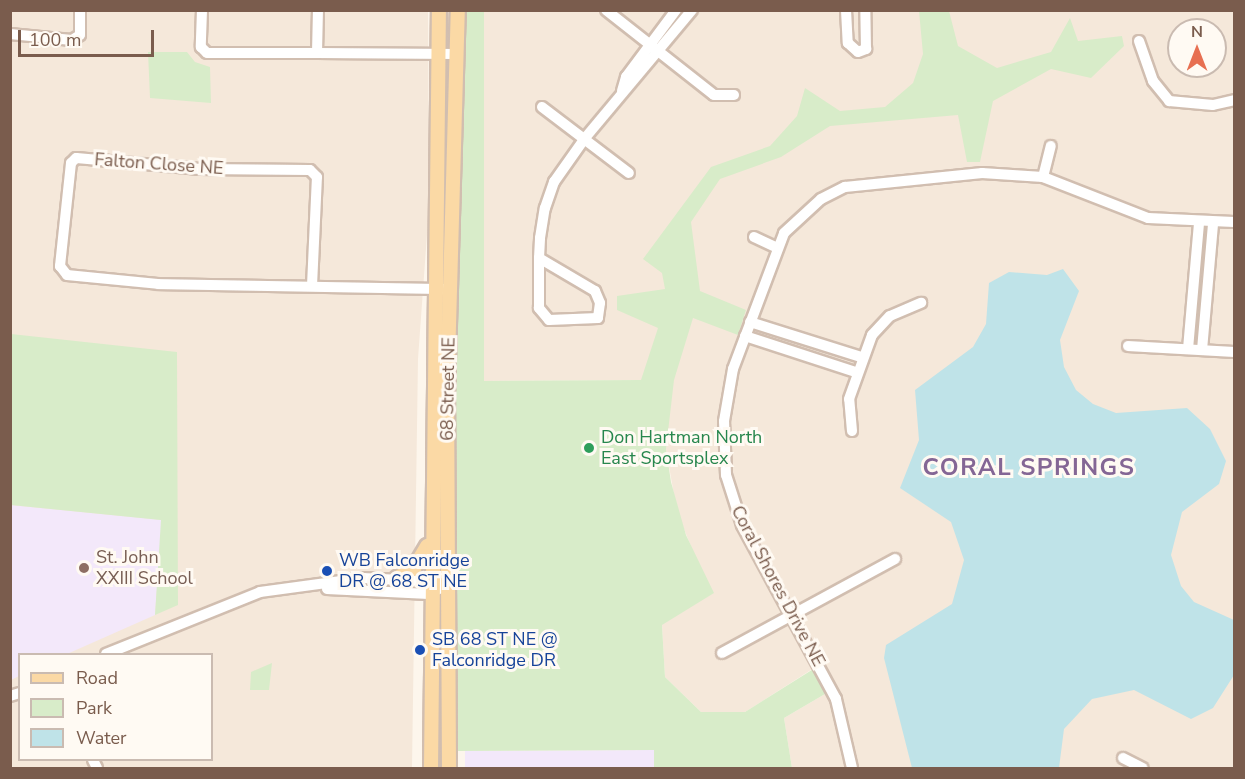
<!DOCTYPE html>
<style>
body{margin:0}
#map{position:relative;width:1245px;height:779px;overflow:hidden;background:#fdf6ec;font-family:"Nunito Sans",sans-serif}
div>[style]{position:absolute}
.residential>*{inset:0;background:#f5e8da}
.education>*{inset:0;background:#f3e8fa}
.green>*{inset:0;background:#d8ecc9}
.water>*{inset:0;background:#bfe3e8}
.roads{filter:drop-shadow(2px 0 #d1beb0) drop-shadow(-2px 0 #d1beb0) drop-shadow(0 2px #d1beb0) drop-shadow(0 -2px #d1beb0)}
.minor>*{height:10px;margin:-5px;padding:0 5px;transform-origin:5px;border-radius:5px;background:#fff}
.major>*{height:14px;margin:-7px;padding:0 7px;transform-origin:7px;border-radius:7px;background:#fbd9a5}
.dots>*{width:16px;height:16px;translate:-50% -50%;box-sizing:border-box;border:3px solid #fffaf3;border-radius:50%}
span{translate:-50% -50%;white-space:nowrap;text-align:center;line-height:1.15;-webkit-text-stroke:6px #fffaf3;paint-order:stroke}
.street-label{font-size:18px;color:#7a5c4d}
.leisure-label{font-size:18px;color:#27864d}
.left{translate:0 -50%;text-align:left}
.education-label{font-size:18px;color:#785e54}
.transit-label{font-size:18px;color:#164399}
.district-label{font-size:24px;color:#846695;font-weight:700;letter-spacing:1.5px}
.frame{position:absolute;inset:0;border:12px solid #7a5c4d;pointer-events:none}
.legend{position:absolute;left:18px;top:653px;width:195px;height:108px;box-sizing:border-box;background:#fffaf3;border:2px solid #cabbb1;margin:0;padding:8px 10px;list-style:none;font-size:18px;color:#7a5c4d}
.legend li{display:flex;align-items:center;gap:12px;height:30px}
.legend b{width:30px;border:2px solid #cabbb1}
.north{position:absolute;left:1167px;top:18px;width:60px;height:60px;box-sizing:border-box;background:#fffaf3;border:2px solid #cabbb1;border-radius:50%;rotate:0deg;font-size:16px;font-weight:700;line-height:24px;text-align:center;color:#7a5c4d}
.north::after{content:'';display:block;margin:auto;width:21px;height:27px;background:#e76f51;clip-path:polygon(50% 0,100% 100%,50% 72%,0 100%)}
.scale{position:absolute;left:18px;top:30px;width:136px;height:27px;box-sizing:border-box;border:3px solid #7a5c4d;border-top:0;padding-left:8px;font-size:18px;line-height:21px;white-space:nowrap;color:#7a5c4d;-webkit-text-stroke:4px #fffaf3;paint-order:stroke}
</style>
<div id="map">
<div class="residential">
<div style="clip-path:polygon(evenodd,10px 11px,428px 11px,429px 207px,418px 359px,412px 768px,11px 768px,10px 11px,20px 654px,212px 654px,212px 760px,20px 760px,20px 654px)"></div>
<div style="clip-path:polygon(evenodd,484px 11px,1234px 11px,1234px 768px,792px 768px,784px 718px,825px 694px,814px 668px,745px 712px,701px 712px,665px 677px,662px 625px,697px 561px,677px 512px,666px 449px,668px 419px,641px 380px,484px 381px,484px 11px,1179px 30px,1215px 30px,1215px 66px,1179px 66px,1179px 30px)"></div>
</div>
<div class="education">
<div style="clip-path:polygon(10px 505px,162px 520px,155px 615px,67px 654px,20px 654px,19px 676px,11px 680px)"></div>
<div style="clip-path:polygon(654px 750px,654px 768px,465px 768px,465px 751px)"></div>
</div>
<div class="green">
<div style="clip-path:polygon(464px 11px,484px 11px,484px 381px,641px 380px,658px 328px,617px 310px,617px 296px,665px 289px,662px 273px,643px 259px,711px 167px,770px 146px,797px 116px,805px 88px,840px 111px,885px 107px,913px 83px,923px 54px,919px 11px,949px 11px,958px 46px,997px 68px,1051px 52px,1070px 18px,1078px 41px,1122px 36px,1124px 46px,1091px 78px,1051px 69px,993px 101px,980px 162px,967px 162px,958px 115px,830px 126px,781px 157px,720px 179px,691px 222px,700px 291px,746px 310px,738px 335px,693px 318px,674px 380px,666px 449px,671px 482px,686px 535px,714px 593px,662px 625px,665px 677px,701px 712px,745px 712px,815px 668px,825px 694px,784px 718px,792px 768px,654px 768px,654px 750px,455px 751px,454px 385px)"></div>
<div style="clip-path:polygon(148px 52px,187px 52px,195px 62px,210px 67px,211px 103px,150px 98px)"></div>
<div style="clip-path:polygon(11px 334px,177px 352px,178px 605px,155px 615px,161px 520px,11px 505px)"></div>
<div style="clip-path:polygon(272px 663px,269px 690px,250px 690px,251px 672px)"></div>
</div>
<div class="water">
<div style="clip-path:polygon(1063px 269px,1079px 291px,1060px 340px,1064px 367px,1076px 390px,1093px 404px,1116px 413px,1187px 408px,1210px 429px,1226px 461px,1219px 484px,1182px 512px,1171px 555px,1181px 586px,1194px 602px,1234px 620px,1234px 675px,1213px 708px,1191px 719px,1134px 690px,1092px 699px,1064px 729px,1059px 768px,912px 768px,884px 658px,886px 645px,952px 604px,964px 560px,951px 522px,900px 488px,919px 440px,915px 390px,973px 347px,986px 324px,989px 283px,1009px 272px,1047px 275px)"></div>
</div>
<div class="roads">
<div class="minor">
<div style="left:202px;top:10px;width:37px;rotate:92deg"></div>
<div style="left:201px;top:47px;width:8px;rotate:45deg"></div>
<div style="left:207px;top:53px;width:110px"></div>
<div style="left:317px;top:53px;width:43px;rotate:-88.7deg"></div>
<div style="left:606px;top:10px;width:137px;rotate:38.2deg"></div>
<div style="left:714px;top:95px;width:20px"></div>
<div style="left:846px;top:10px;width:33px;rotate:87deg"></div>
<div style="left:848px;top:43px;width:13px;rotate:42deg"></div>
<div style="left:858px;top:52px;width:9px;rotate:-21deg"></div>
<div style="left:866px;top:49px;width:39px;rotate:-91deg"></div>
<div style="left:10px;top:34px;width:62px;rotate:5.5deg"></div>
<div style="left:72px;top:40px;width:9px;rotate:-32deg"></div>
<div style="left:80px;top:35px;width:25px;rotate:-90deg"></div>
<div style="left:1139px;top:41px;width:42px;rotate:70.7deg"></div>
<div style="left:1153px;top:81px;width:26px;rotate:51deg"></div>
<div style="left:1169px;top:101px;width:44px;rotate:5.2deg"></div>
<div style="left:1213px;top:105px;width:22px;rotate:-13deg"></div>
<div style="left:317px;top:53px;width:140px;rotate:0.4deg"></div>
<div style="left:622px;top:91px;width:15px;rotate:-74deg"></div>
<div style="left:626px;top:77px;width:84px;rotate:-53.3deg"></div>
<div style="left:542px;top:107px;width:109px;rotate:37.2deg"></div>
<div style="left:1043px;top:177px;width:32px;rotate:-76deg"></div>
<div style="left:754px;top:237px;width:23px;rotate:25deg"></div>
<div style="left:539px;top:258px;width:65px;rotate:30.5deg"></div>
<div style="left:595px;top:291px;width:13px;rotate:67deg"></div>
<div style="left:600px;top:303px;width:15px;rotate:98deg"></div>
<div style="left:598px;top:318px;width:49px;rotate:177.7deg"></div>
<div style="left:549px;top:320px;width:16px;rotate:-130deg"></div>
<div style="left:539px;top:308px;width:50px;rotate:-90deg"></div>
<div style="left:539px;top:258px;width:20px;rotate:-87deg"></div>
<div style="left:540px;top:238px;width:30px;rotate:-81deg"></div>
<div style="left:545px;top:208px;width:28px;rotate:-71deg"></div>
<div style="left:554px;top:182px;width:54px;rotate:-54.8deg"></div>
<div style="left:585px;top:138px;width:167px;rotate:-50.1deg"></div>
<div style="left:312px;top:286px;width:109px;rotate:-87.4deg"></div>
<div style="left:317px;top:177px;width:10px;rotate:-135deg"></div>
<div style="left:310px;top:170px;width:110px;rotate:-179.5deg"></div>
<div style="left:200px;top:169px;width:124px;rotate:-174.9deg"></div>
<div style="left:76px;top:158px;width:7px;rotate:135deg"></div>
<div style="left:71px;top:163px;width:104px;rotate:96.1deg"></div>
<div style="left:60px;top:266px;width:11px;rotate:52deg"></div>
<div style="left:67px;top:275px;width:91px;rotate:5.6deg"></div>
<div style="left:158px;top:284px;width:291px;rotate:1deg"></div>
<div style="left:750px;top:322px;width:116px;rotate:17.5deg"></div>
<div style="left:745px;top:336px;width:117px;rotate:18deg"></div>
<div style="left:1128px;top:346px;width:106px;rotate:3.2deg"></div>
<div style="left:1188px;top:349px;width:126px;rotate:-85deg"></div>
<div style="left:1202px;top:350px;width:127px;rotate:-85deg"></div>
<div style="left:852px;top:431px;width:32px;rotate:-95deg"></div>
<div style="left:849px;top:399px;width:68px;rotate:-70.2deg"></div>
<div style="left:872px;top:335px;width:26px;rotate:-47deg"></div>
<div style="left:890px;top:316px;width:34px;rotate:-23deg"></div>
<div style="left:327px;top:589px;width:102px;rotate:2.8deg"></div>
<div style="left:429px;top:594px;width:11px;rotate:-27deg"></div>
<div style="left:722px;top:653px;width:197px;rotate:-28.5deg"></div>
<div style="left:106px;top:654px;width:166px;rotate:-21.9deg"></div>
<div style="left:260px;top:592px;width:104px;rotate:-7.7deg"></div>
<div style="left:363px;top:578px;width:75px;rotate:3.1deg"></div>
<div style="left:10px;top:696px;width:10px;rotate:-17deg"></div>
<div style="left:1123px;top:758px;width:22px;rotate:27deg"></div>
<div style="left:93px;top:760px;width:9px;rotate:63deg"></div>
<div style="left:852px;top:768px;width:71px;rotate:-103.1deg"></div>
<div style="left:836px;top:699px;width:198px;rotate:-118.4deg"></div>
<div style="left:742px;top:525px;width:52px;rotate:-107.7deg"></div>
<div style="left:726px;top:475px;width:54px;rotate:-92.1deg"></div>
<div style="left:724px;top:421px;width:53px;rotate:-80.2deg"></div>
<div style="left:733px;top:369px;width:145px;rotate:-69.4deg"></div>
<div style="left:784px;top:233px;width:50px;rotate:-42.6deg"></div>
<div style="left:821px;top:199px;width:27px;rotate:-27deg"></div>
<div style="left:845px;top:187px;width:138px;rotate:-5.8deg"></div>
<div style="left:982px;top:173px;width:61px;rotate:3.8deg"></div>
<div style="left:1043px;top:177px;width:113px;rotate:21.3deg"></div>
<div style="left:1148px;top:218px;width:86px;rotate:2.7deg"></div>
</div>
<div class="major">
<div style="left:397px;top:578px;width:20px;rotate:-30deg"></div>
<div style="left:414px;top:568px;width:26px;rotate:-59deg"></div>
<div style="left:431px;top:768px;width:758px;rotate:-89.4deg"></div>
<div style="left:449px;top:768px;width:371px;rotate:-90.3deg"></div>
<div style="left:447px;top:397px;width:387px;rotate:-88.4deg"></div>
</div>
</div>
<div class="dots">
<div style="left:589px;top:448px;background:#2e9e5b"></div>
<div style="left:84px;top:568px;background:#8d6e63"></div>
<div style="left:327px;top:571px;background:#1a4fb4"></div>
<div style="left:420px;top:650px;background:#1a4fb4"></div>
</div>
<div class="street-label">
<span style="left:159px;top:164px;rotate:4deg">Falton Close NE</span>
<span style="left:448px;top:389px;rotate:-89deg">68 Street NE</span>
<span style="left:778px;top:586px;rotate:62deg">Coral Shores Drive NE</span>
</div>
<div class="leisure-label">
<span class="left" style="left:601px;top:448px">Don Hartman North<br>East Sportsplex</span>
</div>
<div class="education-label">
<span class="left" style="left:96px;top:568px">St. John<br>XXIII School</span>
</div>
<div class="transit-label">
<span class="left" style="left:339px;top:571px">WB Falconridge<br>DR @ 68 ST NE</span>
<span class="left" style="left:432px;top:650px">SB 68 ST NE @<br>Falconridge DR</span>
</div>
<div class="district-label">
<span style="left:1029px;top:468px">CORAL SPRINGS</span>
</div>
<div class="frame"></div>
<ul class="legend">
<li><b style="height:8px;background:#fbd9a5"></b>Road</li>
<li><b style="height:16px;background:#d8ecc9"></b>Park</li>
<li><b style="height:16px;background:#bfe3e8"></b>Water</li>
</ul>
<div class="north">N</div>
<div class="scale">100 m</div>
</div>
